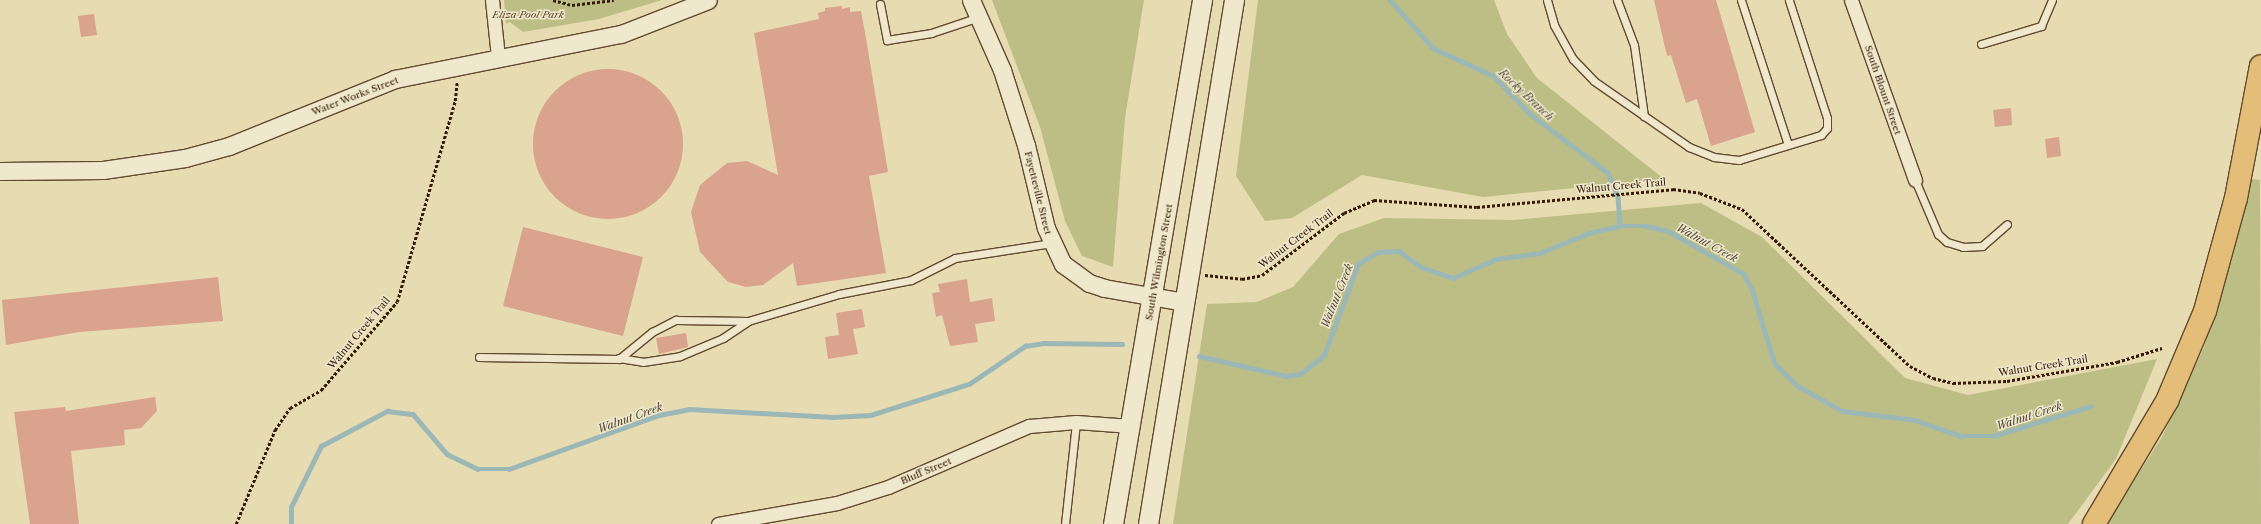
<!DOCTYPE html>
<style>
body{margin:0}
#map{position:relative;width:2261px;height:524px;overflow:hidden;background:#e7dbb1;font-family:"Libre Caslon Text",serif}
div>[style]{position:absolute}
.green>*{inset:0;background:#bdbe86}
.stream>*{height:4.5px;margin:-2.25px;padding:0 2.25px;transform-origin:2.25px;border-radius:2.25px;background:#9bb8b7}
.building>*{inset:0;background:#daa38d}
.round{border-radius:50%}
.path>*{height:2.5px;margin-top:-1.25px;transform-origin:0;background:repeating-linear-gradient(90deg,#351a05 0 3px,transparent 0 5px)}
.roads{filter:drop-shadow(1px 0 #624a30) drop-shadow(-1px 0 #624a30) drop-shadow(0 1px #624a30) drop-shadow(0 -1px #624a30)}
.service>*{height:7px;margin:-3.5px;padding:0 3.5px;transform-origin:3.5px;border-radius:3.5px;background:#efe8cc}
.minor>*{height:13px;margin:-6.5px;padding:0 6.5px;transform-origin:6.5px;border-radius:6.5px;background:#efe8cc}
.tertiary>*{height:17px;margin:-8.5px;padding:0 8.5px;transform-origin:8.5px;border-radius:8.5px;background:#efe8cc}
.secondary>*{height:19px;margin:-9.5px;padding:0 9.5px;transform-origin:9.5px;border-radius:9.5px;background:#efe8cc}
.motorway>*{height:22px;margin:-11px;padding:0 11px;transform-origin:11px;border-radius:11px;background:#e4be78}
span{translate:-50% -50%;white-space:nowrap;text-align:center;line-height:1.15;-webkit-text-stroke:3px #efe8cc;paint-order:stroke}
.park-label{font-size:10px;color:#5e4b2c;font-style:italic}
.street-label{font-size:10px;color:#351a05}
.water-label{font-size:11px;color:#54493a;font-style:italic}
</style>
<div id="map">
<div class="green">
<div style="clip-path:polygon(504px 0,662px 0,599px 19px,523px 32px,510px 22px,506px 24px)"></div>
<div style="clip-path:polygon(992px 0,1144px 0,1125px 118px,1113px 267px,1082px 256px,1065px 221px,1040px 127px)"></div>
<div style="clip-path:polygon(1258px 0,1494px 0,1507px 34px,1537px 78px,1664px 179px,1483px 197px,1362px 175px,1292px 218px,1265px 221px,1236px 176px)"></div>
<div style="clip-path:polygon(2252px 179px,2260px 180px,2261px 524px,2106px 524px,2162px 437px,2204px 347px)"></div>
<div style="clip-path:polygon(1701px 203px,1762px 237px,1905px 378px,1968px 395px,2157px 359px,2116px 459px,2068px 524px,1173px 524px,1207px 304px,1257px 302px,1293px 287px,1339px 234px,1384px 218px,1514px 220px)"></div>
</div>
<div class="stream">
<div style="left:1390px;top:0;width:64px;rotate:48.1deg"></div>
<div style="left:1433px;top:48px;width:67px;rotate:24.7deg"></div>
<div style="left:1494px;top:76px;width:51px;rotate:46.6deg"></div>
<div style="left:1529px;top:113px;width:99px;rotate:37.2deg"></div>
<div style="left:1608px;top:173px;width:25px;rotate:67deg"></div>
<div style="left:1618px;top:196px;width:30px;rotate:86deg"></div>
<div style="left:1199px;top:356px;width:89px;rotate:12.9deg"></div>
<div style="left:1286px;top:376px;width:14px;rotate:-8deg"></div>
<div style="left:1300px;top:374px;width:31px;rotate:-38deg"></div>
<div style="left:1324px;top:355px;width:97px;rotate:-69.5deg"></div>
<div style="left:1358px;top:264px;width:23px;rotate:-31deg"></div>
<div style="left:1378px;top:252px;width:21px;rotate:-3deg"></div>
<div style="left:1399px;top:251px;width:27px;rotate:36deg"></div>
<div style="left:1421px;top:267px;width:34px;rotate:19deg"></div>
<div style="left:1453px;top:278px;width:47px;rotate:-23.8deg"></div>
<div style="left:1496px;top:259px;width:44px;rotate:-7.8deg"></div>
<div style="left:1540px;top:253px;width:53px;rotate:-22.2deg"></div>
<div style="left:1589px;top:233px;width:32px;rotate:-13deg"></div>
<div style="left:1620px;top:226px;width:26px"></div>
<div style="left:1646px;top:226px;width:23px;rotate:13deg"></div>
<div style="left:1668px;top:231px;width:87px;rotate:29.5deg"></div>
<div style="left:1744px;top:274px;width:17px;rotate:62deg"></div>
<div style="left:1752px;top:289px;width:78px;rotate:73deg"></div>
<div style="left:1775px;top:364px;width:32px;rotate:44deg"></div>
<div style="left:1798px;top:386px;width:51px;rotate:29.6deg"></div>
<div style="left:1842px;top:411px;width:74px;rotate:7deg"></div>
<div style="left:1915px;top:420px;width:49px;rotate:19.2deg"></div>
<div style="left:1961px;top:436px;width:32px"></div>
<div style="left:1993px;top:436px;width:102px;rotate:-17deg"></div>
<div style="left:291px;top:524px;width:17px;rotate:-90deg"></div>
<div style="left:291px;top:507px;width:68px;rotate:-63.8deg"></div>
<div style="left:321px;top:446px;width:75px;rotate:-27.9deg"></div>
<div style="left:387px;top:411px;width:26px;rotate:7deg"></div>
<div style="left:413px;top:414px;width:52px;rotate:49.6deg"></div>
<div style="left:447px;top:454px;width:34px;rotate:26deg"></div>
<div style="left:478px;top:469px;width:31px"></div>
<div style="left:509px;top:469px;width:159px;rotate:-19.8deg"></div>
<div style="left:659px;top:415px;width:31px;rotate:-11deg"></div>
<div style="left:689px;top:409px;width:144px;rotate:3.2deg"></div>
<div style="left:833px;top:417px;width:38px;rotate:-3deg"></div>
<div style="left:871px;top:415px;width:103px;rotate:-17.6deg"></div>
<div style="left:969px;top:384px;width:68px;rotate:-34.2deg"></div>
<div style="left:1025px;top:346px;width:18px;rotate:-9deg"></div>
<div style="left:1043px;top:343px;width:79px;rotate:0.7deg"></div>
</div>
<div class="building">
<div style="clip-path:polygon(1654px 0,1716px 0,1755px 132px,1711px 146px,1697px 99px,1686px 103px,1671px 55px,1667px 56px)"></div>
<div style="clip-path:polygon(842px 6px,842px 9px,850px 7px,850px 12px,861px 11px,866px 38px,888px 172px,869px 176px,886px 273px,797px 286px,793px 263px,763px 285px,746px 287px,728px 282px,700px 252px,691px 212px,700px 185px,727px 163px,747px 161px,778px 175px,754px 33px,819px 19px,818px 13px,825px 11px,825px 8px)"></div>
<div style="clip-path:polygon(94px 14px,97px 35px,81px 37px,78px 16px)"></div>
<div class="round" style="left:533px;top:69px;width:150px;height:150px"></div>
<div style="clip-path:polygon(2011px 108px,2012px 125px,1995px 127px,1993px 110px)"></div>
<div style="clip-path:polygon(2059px 137px,2061px 156px,2047px 158px,2045px 139px)"></div>
<div style="clip-path:polygon(523px 227px,643px 257px,623px 336px,503px 306px)"></div>
<div style="clip-path:polygon(218px 277px,223px 321px,79px 332px,6px 345px,2px 300px)"></div>
<div style="clip-path:polygon(967px 279px,970px 302px,992px 298px,995px 321px,975px 324px,978px 342px,950px 346px,942px 315px,936px 317px,932px 293px,940px 292px,938px 284px)"></div>
<div style="clip-path:polygon(862px 309px,865px 327px,853px 329px,858px 354px,828px 359px,825px 337px,839px 335px,836px 313px)"></div>
<div style="clip-path:polygon(686px 333px,688px 347px,659px 354px,656px 338px)"></div>
<div style="clip-path:polygon(155px 397px,157px 411px,141px 428px,124px 430px,125px 445px,71px 451px,79px 524px,30px 524px,14px 412px,65px 407px,66px 411px)"></div>
</div>
<div class="path">
<div style="left:553px;top:0;width:20px;rotate:15deg"></div>
<div style="left:572px;top:5px;width:42px;rotate:-6.8deg"></div>
<div style="left:1205px;top:275px;width:37px;rotate:6deg"></div>
<div style="left:1242px;top:279px;width:20px;rotate:-11deg"></div>
<div style="left:1262px;top:275px;width:103px;rotate:-37.1deg"></div>
<div style="left:1344px;top:213px;width:33px;rotate:-23deg"></div>
<div style="left:1374px;top:200px;width:103px;rotate:3.9deg"></div>
<div style="left:1477px;top:207px;width:197px;rotate:-5.2deg"></div>
<div style="left:1673px;top:189px;width:27px;rotate:8deg"></div>
<div style="left:1700px;top:193px;width:45px;rotate:20.9deg"></div>
<div style="left:1742px;top:209px;width:230px;rotate:43.1deg"></div>
<div style="left:1910px;top:366px;width:26px;rotate:28deg"></div>
<div style="left:1933px;top:378px;width:21px;rotate:14deg"></div>
<div style="left:1953px;top:383px;width:54px;rotate:-2.1deg"></div>
<div style="left:2007px;top:381px;width:112px;rotate:-9.8deg"></div>
<div style="left:2117px;top:362px;width:47px;rotate:-17.3deg"></div>
<div style="left:236px;top:524px;width:102px;rotate:-67.5deg"></div>
<div style="left:275px;top:430px;width:27px;rotate:-56deg"></div>
<div style="left:290px;top:408px;width:36px;rotate:-30deg"></div>
<div style="left:321px;top:390px;width:116px;rotate:-49.2deg"></div>
<div style="left:397px;top:302px;width:209px;rotate:-73.9deg"></div>
<div style="left:455px;top:101px;width:19px;rotate:-84deg"></div>
</div>
<div class="roads">
<div class="service">
<div style="left:1547px;top:0;width:26px;rotate:74deg"></div>
<div style="left:1554px;top:25px;width:39px;rotate:61deg"></div>
<div style="left:1573px;top:59px;width:30px;rotate:46deg"></div>
<div style="left:1594px;top:81px;width:116px;rotate:34.8deg"></div>
<div style="left:1689px;top:147px;width:27px;rotate:22deg"></div>
<div style="left:1714px;top:157px;width:25px;rotate:7deg"></div>
<div style="left:1739px;top:160px;width:86px;rotate:-17deg"></div>
<div style="left:1821px;top:135px;width:9px;rotate:-49deg"></div>
<div style="left:1827px;top:128px;width:10px;rotate:-90deg"></div>
<div style="left:1827px;top:118px;width:124px;rotate:-107.9deg"></div>
<div style="left:1617px;top:0;width:48px;rotate:69.3deg"></div>
<div style="left:1634px;top:45px;width:72px;rotate:82deg"></div>
<div style="left:1741px;top:0;width:152px;rotate:72deg"></div>
<div style="left:880px;top:4px;width:37px;rotate:79deg"></div>
<div style="left:887px;top:40px;width:45px;rotate:-9deg"></div>
<div style="left:931px;top:33px;width:51px;rotate:-18.4deg"></div>
<div style="left:1981px;top:44px;width:63px;rotate:-16.7deg"></div>
<div style="left:2041px;top:26px;width:28px;rotate:-67deg"></div>
<div style="left:1915px;top:180px;width:59px;rotate:66.9deg"></div>
<div style="left:1938px;top:234px;width:12px;rotate:42deg"></div>
<div style="left:1947px;top:242px;width:17px;rotate:17deg"></div>
<div style="left:1963px;top:247px;width:19px;rotate:-3deg"></div>
<div style="left:1982px;top:246px;width:33px;rotate:-41deg"></div>
<div style="left:479px;top:357px;width:140px;rotate:0.8deg"></div>
<div style="left:619px;top:359px;width:43px;rotate:-39.3deg"></div>
<div style="left:652px;top:332px;width:27px;rotate:-27deg"></div>
<div style="left:676px;top:320px;width:72px;rotate:0.8deg"></div>
<div style="left:748px;top:321px;width:95px;rotate:-16.5deg"></div>
<div style="left:839px;top:294px;width:73px;rotate:-11deg"></div>
<div style="left:911px;top:280px;width:49px;rotate:-26.6deg"></div>
<div style="left:955px;top:258px;width:98px;rotate:-8.8deg"></div>
<div style="left:619px;top:358px;width:24px;rotate:9deg"></div>
<div style="left:643px;top:362px;width:37px;rotate:-9deg"></div>
<div style="left:680px;top:356px;width:47px;rotate:-22.7deg"></div>
<div style="left:723px;top:338px;width:30px;rotate:-34deg"></div>
<div style="left:1065px;top:524px;width:103px;rotate:-83.8deg"></div>
</div>
<div class="minor">
<div style="left:492px;top:0;width:57px;rotate:84deg"></div>
<div style="left:1851px;top:0;width:191px;rotate:70.4deg"></div>
<div style="left:718px;top:524px;width:121px;rotate:-10deg"></div>
<div style="left:837px;top:503px;width:53px;rotate:-17.4deg"></div>
<div style="left:888px;top:487px;width:154px;rotate:-23.4deg"></div>
<div style="left:1029px;top:426px;width:47px;rotate:-4.9deg"></div>
<div style="left:1076px;top:422px;width:55px;rotate:4.2deg"></div>
</div>
<div class="tertiary">
<div style="left:971px;top:0;width:77px;rotate:66.1deg"></div>
<div style="left:1002px;top:70px;width:79px;rotate:72.3deg"></div>
<div style="left:1026px;top:145px;width:85px;rotate:76.5deg"></div>
<div style="left:1046px;top:228px;width:40px;rotate:65deg"></div>
<div style="left:1063px;top:264px;width:32px;rotate:36deg"></div>
<div style="left:1089px;top:283px;width:16px;rotate:18deg"></div>
<div style="left:1104px;top:288px;width:81px;rotate:9.9deg"></div>
<div style="left:0;top:171px;width:103px;rotate:-0.6deg"></div>
<div style="left:103px;top:170px;width:83px;rotate:-8.3deg"></div>
<div style="left:185px;top:158px;width:46px;rotate:-15.3deg"></div>
<div style="left:229px;top:146px;width:179px;rotate:-22deg"></div>
<div style="left:395px;top:79px;width:230px;rotate:-11.3deg"></div>
<div style="left:621px;top:34px;width:93px;rotate:-21.3deg"></div>
</div>
<div class="secondary">
<div style="left:1113px;top:524px;width:532px;rotate:-80.36deg"></div>
<div style="left:1148px;top:524px;width:531px;rotate:-80.68deg"></div>
</div>
<div class="motorway">
<div style="left:2094px;top:524px;width:143px;rotate:-59.3deg"></div>
<div style="left:2167px;top:401px;width:98px;rotate:-67.1deg"></div>
<div style="left:2205px;top:311px;width:117px;rotate:-74.7deg"></div>
<div style="left:2236px;top:198px;width:134px;rotate:-79.3deg"></div>
</div>
</div>
<div class="park-label">
<span style="left:528px;top:15px">Eliza Pool Park</span>
</div>
<div class="street-label">
<span style="left:1883px;top:90px;rotate:71deg">South Blount Street</span>
<span style="left:355px;top:96px;rotate:-21deg">Water Works Street</span>
<span style="left:1621px;top:186px;rotate:-5deg">Walnut Creek Trail</span>
<span style="left:1038px;top:193px;rotate:76deg">Fayetteville Street</span>
<span style="left:1296px;top:239px;rotate:-37deg">Walnut Creek Trail</span>
<span style="left:1159px;top:262px;rotate:-80deg">South Wilmington Street</span>
<span style="left:359px;top:333px;rotate:-50deg">Walnut Creek Trail</span>
<span style="left:2043px;top:366px;rotate:-9deg">Walnut Creek Trail</span>
<span style="left:926px;top:471px;rotate:-23deg">Bluff Street</span>
</div>
<div class="water-label">
<span style="left:1526px;top:95px;rotate:43deg">Rocky Branch</span>
<span style="left:1707px;top:243px;rotate:29deg">Walnut Creek</span>
<span style="left:1337px;top:296px;rotate:-68deg">Walnut Creek</span>
<span style="left:2029px;top:416px;rotate:-18deg">Walnut Creek</span>
<span style="left:630px;top:418px;rotate:-20deg">Walnut Creek</span>
</div>
</div>
